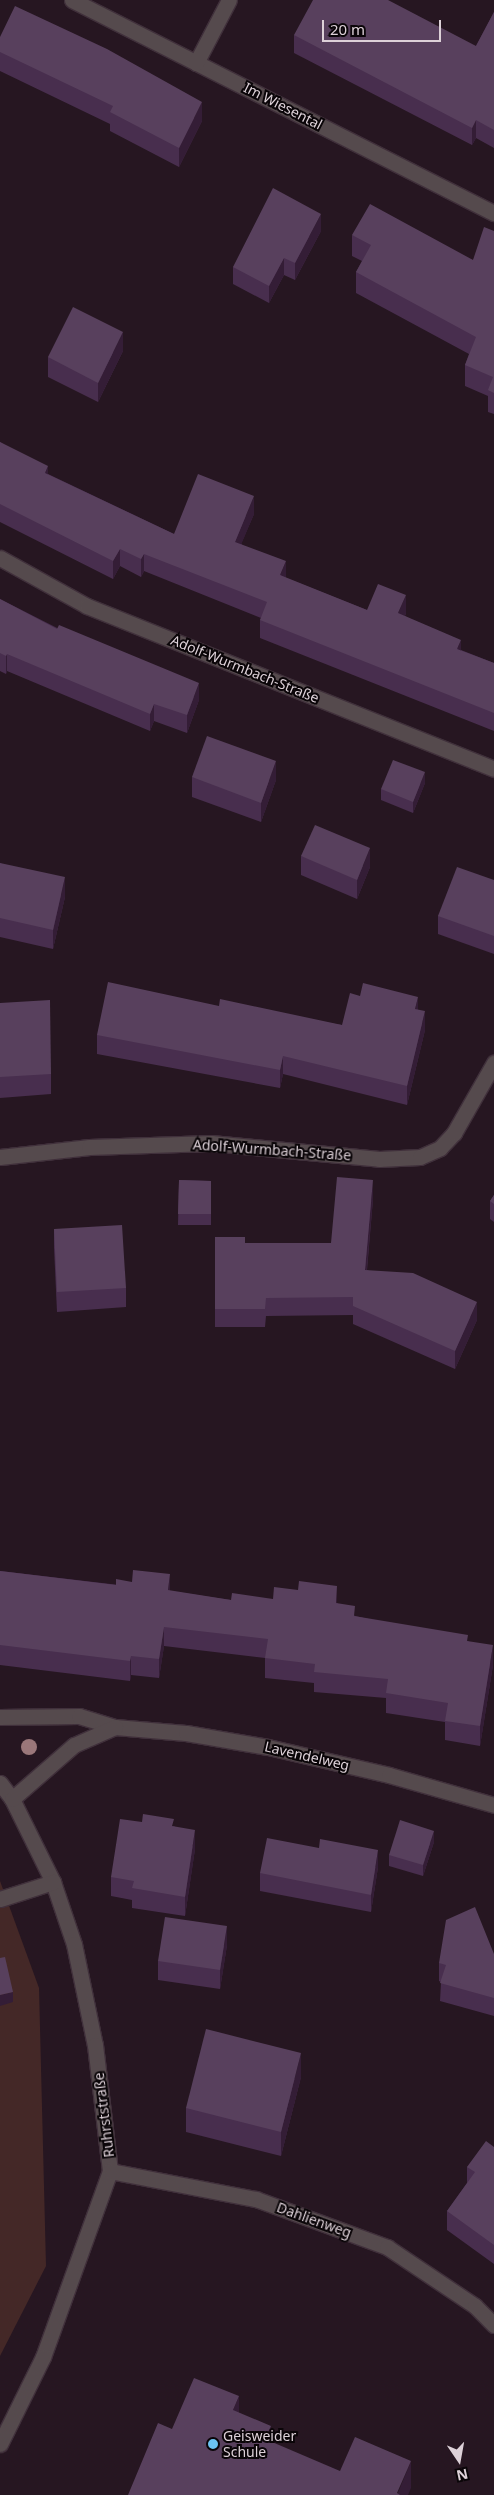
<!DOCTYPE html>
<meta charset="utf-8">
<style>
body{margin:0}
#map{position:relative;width:494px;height:2495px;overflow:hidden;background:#261621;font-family:"Noto Sans",sans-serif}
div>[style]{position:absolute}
.green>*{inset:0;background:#442827}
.roads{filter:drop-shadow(1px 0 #40303b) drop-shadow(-1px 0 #40303b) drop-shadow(0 1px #40303b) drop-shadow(0 -1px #40303b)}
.minor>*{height:15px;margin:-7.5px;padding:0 7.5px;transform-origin:7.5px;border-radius:7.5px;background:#554a4d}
.trees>*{width:16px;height:16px;margin:-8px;border-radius:50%;background:#9a777a}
.wall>*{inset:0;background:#482e4e}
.shaded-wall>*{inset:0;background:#341d36}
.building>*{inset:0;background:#58405d}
.dots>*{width:14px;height:14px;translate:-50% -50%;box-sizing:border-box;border:2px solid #0a0508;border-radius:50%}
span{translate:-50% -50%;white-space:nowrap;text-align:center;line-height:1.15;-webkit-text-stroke:4px #0a0508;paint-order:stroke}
.street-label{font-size:14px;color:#ddd1d8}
.poi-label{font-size:14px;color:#ddd1d8}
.left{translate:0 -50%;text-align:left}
.north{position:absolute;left:434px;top:2435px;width:50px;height:50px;-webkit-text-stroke:4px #0a0508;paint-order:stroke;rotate:168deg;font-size:14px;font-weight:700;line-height:20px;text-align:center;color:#ddd1d8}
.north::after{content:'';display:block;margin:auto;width:18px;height:22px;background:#ddd1d8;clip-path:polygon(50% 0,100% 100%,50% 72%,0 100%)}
.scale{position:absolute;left:322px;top:20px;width:119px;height:22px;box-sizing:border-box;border:2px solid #ddd1d8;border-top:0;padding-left:6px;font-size:15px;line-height:18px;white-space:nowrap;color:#ddd1d8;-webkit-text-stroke:4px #0a0508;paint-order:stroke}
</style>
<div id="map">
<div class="green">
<div style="clip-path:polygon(0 1881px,39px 1988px,46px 2266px,0 2356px)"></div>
</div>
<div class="roads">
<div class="minor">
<div style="left:72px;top:0;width:473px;rotate:26.8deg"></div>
<div style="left:196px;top:63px;width:71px;rotate:-62.4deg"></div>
<div style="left:0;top:558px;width:99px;rotate:28.9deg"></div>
<div style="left:87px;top:606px;width:438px;rotate:21.8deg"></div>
<div style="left:0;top:1157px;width:90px;rotate:-6.4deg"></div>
<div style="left:89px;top:1147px;width:122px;rotate:-1.9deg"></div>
<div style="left:211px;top:1143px;width:169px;rotate:5.4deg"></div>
<div style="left:379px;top:1159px;width:41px;rotate:-2.8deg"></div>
<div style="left:420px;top:1157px;width:22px;rotate:-24deg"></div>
<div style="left:440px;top:1148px;width:21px;rotate:-47deg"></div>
<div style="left:454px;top:1133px;width:81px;rotate:-60.3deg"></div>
<div style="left:0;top:1717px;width:79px;rotate:-0.7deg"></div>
<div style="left:79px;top:1716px;width:38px;rotate:17deg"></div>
<div style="left:115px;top:1727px;width:71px;rotate:4.8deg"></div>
<div style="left:186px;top:1733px;width:83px;rotate:9.7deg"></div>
<div style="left:268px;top:1747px;width:124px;rotate:13deg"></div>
<div style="left:389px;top:1775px;width:109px;rotate:15.9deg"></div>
<div style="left:0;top:1783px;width:20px;rotate:53deg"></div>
<div style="left:12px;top:1799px;width:93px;rotate:63.7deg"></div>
<div style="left:53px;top:1882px;width:65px;rotate:71.3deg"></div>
<div style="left:74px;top:1944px;width:103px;rotate:78.3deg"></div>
<div style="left:95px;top:2045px;width:127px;rotate:83.2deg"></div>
<div style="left:110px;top:2171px;width:198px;rotate:109.8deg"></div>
<div style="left:43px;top:2357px;width:97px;rotate:116.3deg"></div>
<div style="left:12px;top:1799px;width:82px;rotate:-41.1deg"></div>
<div style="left:74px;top:1745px;width:45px;rotate:-23.7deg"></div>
<div style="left:0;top:1899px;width:56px;rotate:-17.8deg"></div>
<div style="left:110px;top:2171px;width:149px;rotate:10.9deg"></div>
<div style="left:256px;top:2199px;width:140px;rotate:20.1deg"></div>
<div style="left:387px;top:2247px;width:106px;rotate:33.8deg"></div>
<div style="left:475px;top:2306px;width:27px;rotate:45deg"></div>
</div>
</div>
<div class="trees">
<div style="left:29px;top:1747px"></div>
</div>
<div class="wall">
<div style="clip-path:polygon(494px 12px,494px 148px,476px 138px,472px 145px,294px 53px,294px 35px,476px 46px)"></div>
<div style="clip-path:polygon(0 37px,202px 121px,179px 167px,110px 131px,110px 124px,0 71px)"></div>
<div style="clip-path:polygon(321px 231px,295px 280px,284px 275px,269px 303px,233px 284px,233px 267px)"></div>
<div style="clip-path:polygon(494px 231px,494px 414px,488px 412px,488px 396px,465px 386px,465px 365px,469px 354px,356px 293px,356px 272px,362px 261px,352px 256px,352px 235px,473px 260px)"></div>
<div style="clip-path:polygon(123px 351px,98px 402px,48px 377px,48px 357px)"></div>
<div style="clip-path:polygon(0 442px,48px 474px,174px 534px,254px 514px,241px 544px,286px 578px,367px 610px,406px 613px,405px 616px,461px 650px,494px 663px,494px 731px,260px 638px,260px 620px,261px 618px,144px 571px,141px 577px,120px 566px,113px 579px,0 522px)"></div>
<div style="clip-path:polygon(0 599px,199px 700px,187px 733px,154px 721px,150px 731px,7px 671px,6px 674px,0 671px)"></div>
<div style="clip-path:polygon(192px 777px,276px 780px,261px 822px,192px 797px)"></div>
<div style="clip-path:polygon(425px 783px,413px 813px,381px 800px,381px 789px)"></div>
<div style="clip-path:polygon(301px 856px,370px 867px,357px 899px,301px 875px)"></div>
<div style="clip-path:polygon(0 863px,65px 897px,53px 949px,0 937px)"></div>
<div style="clip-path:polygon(494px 880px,494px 954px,438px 934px,438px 916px)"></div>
<div style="clip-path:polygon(0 1003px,51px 1074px,51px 1094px,0 1098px)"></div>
<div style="clip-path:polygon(219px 1006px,342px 1025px,418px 1010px,425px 1030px,407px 1105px,283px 1074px,280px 1088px,97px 1054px,97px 1035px)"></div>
<div style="clip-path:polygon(179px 1180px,211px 1181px,211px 1225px,178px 1225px)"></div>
<div style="clip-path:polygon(494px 1195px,494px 1222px,490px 1219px,490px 1201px)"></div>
<div style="clip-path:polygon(373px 1199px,367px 1270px,477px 1320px,455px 1369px,353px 1324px,353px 1315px,266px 1316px,265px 1327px,215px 1327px,215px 1237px,245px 1243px,331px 1243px)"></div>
<div style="clip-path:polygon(54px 1229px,126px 1288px,126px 1307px,57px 1312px,54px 1248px)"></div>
<div style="clip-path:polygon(0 1571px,170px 1591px,231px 1600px,273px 1599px,337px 1603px,355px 1616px,468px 1641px,493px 1665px,480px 1746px,445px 1740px,445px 1722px,386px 1713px,386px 1698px,314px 1692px,314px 1683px,265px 1678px,265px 1658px,164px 1646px,159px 1678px,131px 1675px,130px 1681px,0 1665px)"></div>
<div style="clip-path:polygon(174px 1826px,195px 1849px,185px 1916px,132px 1908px,132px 1900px,111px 1896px,111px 1877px)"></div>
<div style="clip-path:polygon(434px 1842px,423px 1876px,389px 1866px,389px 1855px)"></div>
<div style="clip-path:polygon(378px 1867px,371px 1912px,260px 1891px,260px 1873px)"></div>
<div style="clip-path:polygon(227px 1945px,220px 1989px,158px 1980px,158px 1961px)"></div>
<div style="clip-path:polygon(494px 1954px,494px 2016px,440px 2001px,441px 1982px,439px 1981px,439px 1963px)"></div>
<div style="clip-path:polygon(301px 2077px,281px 2156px,186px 2132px,186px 2108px)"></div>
<div style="clip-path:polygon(494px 2147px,494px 2264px,447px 2230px,447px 2211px,467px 2183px,467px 2167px)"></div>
</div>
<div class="shaded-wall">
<div style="clip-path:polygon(202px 102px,202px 121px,179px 167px,179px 148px)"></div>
<div style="clip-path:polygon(476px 120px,476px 138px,472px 145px,472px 128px)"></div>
<div style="clip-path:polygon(321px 214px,321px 231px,295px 280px,295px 263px)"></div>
<div style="clip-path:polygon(284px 258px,284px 275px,269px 303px,269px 286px)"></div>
<div style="clip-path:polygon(123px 332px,123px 351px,98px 402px,98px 383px)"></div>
<div style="clip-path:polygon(48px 466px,48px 484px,45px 473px)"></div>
<div style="clip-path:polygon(254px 496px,254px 514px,235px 559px,235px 542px)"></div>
<div style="clip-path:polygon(120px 549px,120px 566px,113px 579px,113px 561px)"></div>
<div style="clip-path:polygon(144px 554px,144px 571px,141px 577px,141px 559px)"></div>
<div style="clip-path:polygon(286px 561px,286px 579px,280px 575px)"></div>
<div style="clip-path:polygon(406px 595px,406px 613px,398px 631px,398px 613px)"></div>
<div style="clip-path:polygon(461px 640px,461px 657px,457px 649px)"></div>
<div style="clip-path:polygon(7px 654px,7px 671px,6px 674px,6px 656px)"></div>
<div style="clip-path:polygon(199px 683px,199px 700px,187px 733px,187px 715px)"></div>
<div style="clip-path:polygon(154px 704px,154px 721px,150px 731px,150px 714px)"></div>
<div style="clip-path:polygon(276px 761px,276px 780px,261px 822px,261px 803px)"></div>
<div style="clip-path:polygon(425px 772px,425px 783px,413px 813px,413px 802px)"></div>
<div style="clip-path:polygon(370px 848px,370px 867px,357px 899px,357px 880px)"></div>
<div style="clip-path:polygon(65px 877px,65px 897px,53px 949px,53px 930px)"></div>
<div style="clip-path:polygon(418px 997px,418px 1015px,415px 1009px)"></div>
<div style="clip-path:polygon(425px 1011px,425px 1030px,407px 1105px,407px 1086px)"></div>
<div style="clip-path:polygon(283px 1056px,283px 1074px,280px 1088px,280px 1070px)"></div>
<div style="clip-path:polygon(373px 1180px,373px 1199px,365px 1289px,365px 1270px)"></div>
<div style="clip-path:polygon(477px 1302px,477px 1320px,455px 1369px,455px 1351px)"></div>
<div style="clip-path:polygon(170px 1574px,170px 1594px,168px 1590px)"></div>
<div style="clip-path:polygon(337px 1586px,337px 1605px,336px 1603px)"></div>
<div style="clip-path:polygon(164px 1627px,164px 1646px,159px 1678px,159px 1659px)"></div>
<div style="clip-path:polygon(493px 1645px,493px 1665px,480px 1746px,480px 1726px)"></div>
<div style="clip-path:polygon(131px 1656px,131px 1675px,130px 1681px,130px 1661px)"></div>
<div style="clip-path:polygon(195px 1830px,195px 1849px,185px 1916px,185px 1897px)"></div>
<div style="clip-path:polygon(434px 1831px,434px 1842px,423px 1876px,423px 1865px)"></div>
<div style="clip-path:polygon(378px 1850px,378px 1867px,371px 1912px,371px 1895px)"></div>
<div style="clip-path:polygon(227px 1926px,227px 1945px,220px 1989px,220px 1970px)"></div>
<div style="clip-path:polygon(13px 1992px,13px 2002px,0 2006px,0 1995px)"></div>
<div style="clip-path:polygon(301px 2053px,301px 2077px,281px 2156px,281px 2132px)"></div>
<div style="clip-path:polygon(239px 2396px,239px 2423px,233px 2410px)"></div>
<div style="clip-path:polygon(271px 2426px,271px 2453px,265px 2439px)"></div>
<div style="clip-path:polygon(411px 2461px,411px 2488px,408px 2495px,397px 2495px)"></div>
</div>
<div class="building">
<div style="clip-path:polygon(313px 0,388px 0,476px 46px,494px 12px,494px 130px,476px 120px,472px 128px,294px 35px)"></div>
<div style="clip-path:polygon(15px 6px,107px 49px,202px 102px,179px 148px,110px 112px,113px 106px,0 52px,0 37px)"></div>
<div style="clip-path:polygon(273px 188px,321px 214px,295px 263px,284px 258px,269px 286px,233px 267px)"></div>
<div style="clip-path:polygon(370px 204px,473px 260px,484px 227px,494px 231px,494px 393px,488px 390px,493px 377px,465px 365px,476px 337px,356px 272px,371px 245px,352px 235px)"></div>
<div style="clip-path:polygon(73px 307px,123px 332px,98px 383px,48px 357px)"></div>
<div style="clip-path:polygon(0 442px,48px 466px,45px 473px,174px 534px,198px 474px,254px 496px,235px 542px,286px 561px,280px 575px,367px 610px,378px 584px,406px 595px,398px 613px,461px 640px,457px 649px,494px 663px,494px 713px,260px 620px,267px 602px,144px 554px,141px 559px,120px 549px,113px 561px,0 504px)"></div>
<div style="clip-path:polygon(0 599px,57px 629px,59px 625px,199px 683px,187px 715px,154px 704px,150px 714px,7px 654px,6px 656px,0 653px)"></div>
<div style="clip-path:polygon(207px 736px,276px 761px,261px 803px,192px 777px)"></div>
<div style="clip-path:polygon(393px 760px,425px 772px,413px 802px,381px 789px)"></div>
<div style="clip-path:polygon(315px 825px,370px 848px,357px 880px,301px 856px)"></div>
<div style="clip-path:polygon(0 863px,65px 877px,53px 930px,0 918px)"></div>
<div style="clip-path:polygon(457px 867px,494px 880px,494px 936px,438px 916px)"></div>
<div style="clip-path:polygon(108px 982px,219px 1006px,220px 999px,342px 1025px,350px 993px,360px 996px,363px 983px,418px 997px,415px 1009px,425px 1011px,407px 1086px,283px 1056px,280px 1070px,97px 1035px)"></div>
<div style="clip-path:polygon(50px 1000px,51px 1074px,0 1077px,0 1003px)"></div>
<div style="clip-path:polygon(337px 1177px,373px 1180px,365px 1270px,413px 1273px,477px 1302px,455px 1351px,353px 1306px,353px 1297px,266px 1298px,265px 1309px,215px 1309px,215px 1237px,245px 1237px,245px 1243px,331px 1243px)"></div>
<div style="clip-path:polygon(179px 1180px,211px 1181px,211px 1214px,178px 1214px)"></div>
<div style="clip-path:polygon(494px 1195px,494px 1204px,490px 1201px)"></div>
<div style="clip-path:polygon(122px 1225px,126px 1288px,57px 1292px,54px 1229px)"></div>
<div style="clip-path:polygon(133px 1570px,170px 1574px,168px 1590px,231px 1600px,232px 1593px,273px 1599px,274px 1587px,298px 1590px,299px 1581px,337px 1586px,336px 1603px,355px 1606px,354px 1616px,468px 1635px,467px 1641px,493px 1645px,480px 1726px,445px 1721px,448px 1703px,386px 1693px,388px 1679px,314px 1672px,315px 1664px,265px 1658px,268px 1639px,164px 1627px,159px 1659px,131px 1656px,130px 1661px,0 1645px,0 1571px,116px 1585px,116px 1579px,132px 1582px)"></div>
<div style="clip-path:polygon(143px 1814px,174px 1819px,172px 1826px,195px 1830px,185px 1897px,132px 1888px,134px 1881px,111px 1877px,120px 1819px,142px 1822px)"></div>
<div style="clip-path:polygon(400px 1820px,434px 1831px,423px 1865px,389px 1855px)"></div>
<div style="clip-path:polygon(267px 1838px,319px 1848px,320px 1839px,378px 1850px,371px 1895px,260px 1873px)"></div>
<div style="clip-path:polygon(475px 1907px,494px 1954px,494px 1998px,440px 1983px,446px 1965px,439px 1963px,446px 1920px)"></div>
<div style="clip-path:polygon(165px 1917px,227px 1926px,220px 1970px,158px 1961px)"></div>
<div style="clip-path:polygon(5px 1957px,13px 1992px,0 1995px,0 1958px)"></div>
<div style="clip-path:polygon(206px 2029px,301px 2053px,281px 2132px,186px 2108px)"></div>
<div style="clip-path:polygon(486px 2141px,494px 2147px,494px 2245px,447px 2211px,475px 2172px,467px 2167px)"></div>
<div style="clip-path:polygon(194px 2378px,239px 2396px,233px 2410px,271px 2426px,265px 2439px,340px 2471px,355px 2437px,411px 2461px,397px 2493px,400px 2495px,128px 2495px,158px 2423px,172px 2429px)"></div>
</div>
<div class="dots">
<div style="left:213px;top:2444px;background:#6bc3f2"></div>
</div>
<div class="street-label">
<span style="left:283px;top:106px;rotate:27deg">Im Wiesental</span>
<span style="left:245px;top:669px;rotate:22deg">Adolf-Wurmbach-Straße</span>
<span style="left:272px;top:1150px;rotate:4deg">Adolf-Wurmbach-Straße</span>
<span style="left:307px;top:1756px;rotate:13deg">Lavendelweg</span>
<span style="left:104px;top:2115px;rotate:-97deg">Ruhrststraße</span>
<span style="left:314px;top:2220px;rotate:20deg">Dahlienweg</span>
</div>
<div class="poi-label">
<span class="left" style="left:223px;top:2444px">Geisweider<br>Schule</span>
</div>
<div class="north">N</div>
<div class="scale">20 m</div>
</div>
